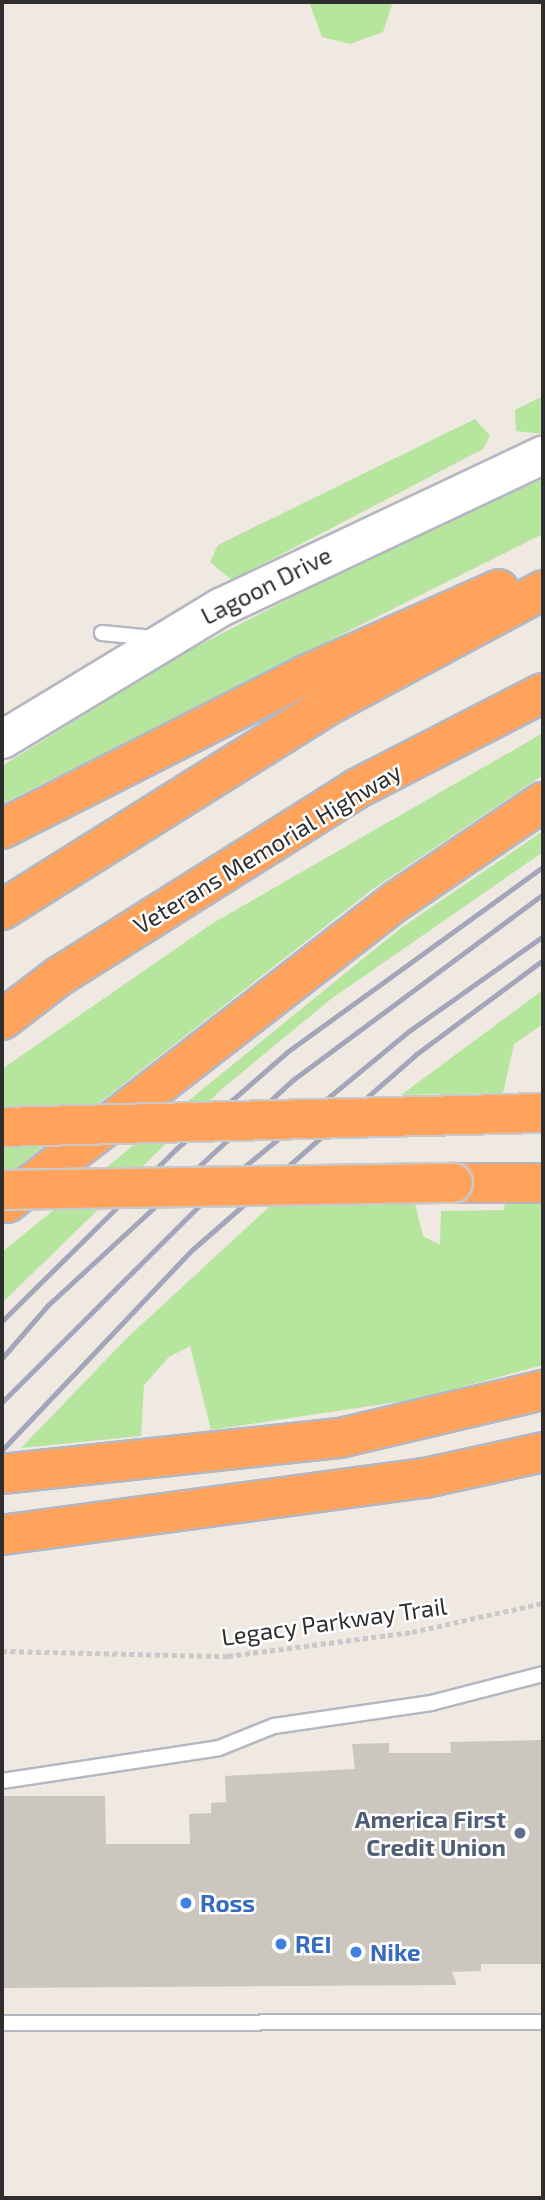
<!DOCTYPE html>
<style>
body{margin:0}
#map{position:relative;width:545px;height:2200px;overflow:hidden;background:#efe9e1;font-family:"Exo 2",sans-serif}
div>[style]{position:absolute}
.green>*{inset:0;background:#b6e59e}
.building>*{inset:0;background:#cbc7bf}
.path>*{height:4.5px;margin-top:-2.25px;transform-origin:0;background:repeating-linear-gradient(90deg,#c9c9c9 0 5px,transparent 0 8.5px)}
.roads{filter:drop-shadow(2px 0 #b4b7c1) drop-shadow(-2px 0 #b4b7c1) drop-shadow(0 2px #b4b7c1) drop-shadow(0 -2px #b4b7c1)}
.lane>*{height:14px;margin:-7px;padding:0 7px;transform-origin:7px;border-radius:7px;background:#fff}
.secondary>*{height:37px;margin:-18.5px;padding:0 18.5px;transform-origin:18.5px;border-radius:18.5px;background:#fff}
.highway>*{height:38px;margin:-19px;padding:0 19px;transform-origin:19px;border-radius:19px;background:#ffa35c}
.rail>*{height:5px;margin:-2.5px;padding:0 2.5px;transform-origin:2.5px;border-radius:2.5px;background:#a3a6b8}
.bridges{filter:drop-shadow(2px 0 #c9c9c9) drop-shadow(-2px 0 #c9c9c9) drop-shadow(0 2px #c9c9c9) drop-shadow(0 -2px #c9c9c9)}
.highway-bridge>*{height:38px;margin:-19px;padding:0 19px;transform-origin:19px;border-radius:19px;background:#ffa35c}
.dots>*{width:19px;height:19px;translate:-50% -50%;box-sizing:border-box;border:4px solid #fff;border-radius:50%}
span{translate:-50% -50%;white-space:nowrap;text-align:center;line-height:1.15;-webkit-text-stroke:5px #fff;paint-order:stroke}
.street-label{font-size:24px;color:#2e2e2e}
.service-label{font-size:24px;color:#4e5e75;font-weight:700}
.right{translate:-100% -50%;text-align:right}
.shop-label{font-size:24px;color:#366cbe;font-weight:700}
.left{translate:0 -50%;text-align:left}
.frame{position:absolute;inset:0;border:4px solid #2e2e2e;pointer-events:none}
</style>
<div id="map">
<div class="green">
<div style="clip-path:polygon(309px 2px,393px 2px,383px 32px,350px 44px,322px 37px)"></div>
<div style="clip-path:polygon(543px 396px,543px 434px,516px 431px,515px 410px)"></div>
<div style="clip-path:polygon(475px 419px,490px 436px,483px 449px,232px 580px,210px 562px,218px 545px)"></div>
<div style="clip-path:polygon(543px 479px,543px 534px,2px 804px,2px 766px,177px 657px,394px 544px)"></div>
<div style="clip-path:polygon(543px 733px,543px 775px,373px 889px,2px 1179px,2px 1069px,213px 923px)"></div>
<div style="clip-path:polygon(543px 831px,543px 852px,331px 999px,222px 1089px,2px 1303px,2px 1252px,401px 928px)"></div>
<div style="clip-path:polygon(543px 990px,543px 1024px,514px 1044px,503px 1093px,401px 1095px)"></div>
<div style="clip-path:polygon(543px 1201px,543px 1365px,417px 1399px,211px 1430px,190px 1346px,169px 1357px,144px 1385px,141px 1436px,21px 1448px,127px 1338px,269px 1207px,415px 1204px,423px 1236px,440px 1245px,441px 1211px,504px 1210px,505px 1202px)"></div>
</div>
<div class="building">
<div style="clip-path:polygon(543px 1740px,543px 1964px,481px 1964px,481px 1971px,452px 1972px,457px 1985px,2px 1988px,2px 1796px,105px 1796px,106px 1844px,190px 1844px,189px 1814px,211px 1813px,211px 1803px,226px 1802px,225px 1776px,355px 1769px,352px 1744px,389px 1743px,389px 1753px,451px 1753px,450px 1742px)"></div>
</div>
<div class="path">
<div style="left:2px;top:1651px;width:226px;rotate:1.3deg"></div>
<div style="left:228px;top:1656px;width:186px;rotate:-7.4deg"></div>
<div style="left:412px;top:1632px;width:134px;rotate:-12.5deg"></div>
</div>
<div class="roads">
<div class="lane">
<div style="left:102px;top:633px;width:52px;rotate:5.5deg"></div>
<div style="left:2px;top:1781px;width:219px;rotate:-8.6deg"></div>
<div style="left:219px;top:1748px;width:59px;rotate:-21.8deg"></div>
<div style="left:274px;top:1726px;width:159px;rotate:-8.3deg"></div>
<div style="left:431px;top:1703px;width:116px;rotate:-14.5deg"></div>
<div style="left:2px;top:2023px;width:541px;rotate:-0.11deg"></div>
</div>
<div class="secondary">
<div style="left:2px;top:739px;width:255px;rotate:-31.2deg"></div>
<div style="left:220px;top:607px;width:357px;rotate:-25.3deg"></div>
</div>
<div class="highway">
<div style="left:2px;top:829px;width:338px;rotate:-26.9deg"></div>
<div style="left:303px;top:676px;width:214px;rotate:-23.9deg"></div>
<div style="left:2px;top:910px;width:381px;rotate:-32.1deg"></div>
<div style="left:325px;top:707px;width:247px;rotate:-28.2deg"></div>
<div style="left:2px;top:1020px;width:71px;rotate:-37.5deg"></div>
<div style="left:58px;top:977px;width:352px;rotate:-32.2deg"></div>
<div style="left:356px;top:789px;width:210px;rotate:-27.2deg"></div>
<div style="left:453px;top:1183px;width:90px"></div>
<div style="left:7px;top:1203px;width:495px;rotate:-37.8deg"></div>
<div style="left:398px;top:900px;width:175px;rotate:-34.1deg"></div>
<div style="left:2px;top:1474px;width:340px;rotate:-6.1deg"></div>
<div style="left:340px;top:1438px;width:209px;rotate:-13.3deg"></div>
<div style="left:2px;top:1535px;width:427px;rotate:-7.7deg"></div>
<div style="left:425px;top:1478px;width:121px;rotate:-12.4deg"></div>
</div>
</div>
<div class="rail">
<div style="left:2px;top:1321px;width:245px;rotate:-44.7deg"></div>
<div style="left:176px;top:1149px;width:147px;rotate:-41.1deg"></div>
<div style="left:287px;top:1052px;width:316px;rotate:-35.9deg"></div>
<div style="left:2px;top:1358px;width:70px;rotate:-49deg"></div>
<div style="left:48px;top:1305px;width:334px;rotate:-42.6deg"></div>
<div style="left:294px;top:1079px;width:310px;rotate:-36.6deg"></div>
<div style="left:2px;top:1402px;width:293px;rotate:-44.9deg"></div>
<div style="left:210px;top:1195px;width:258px;rotate:-39.5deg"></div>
<div style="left:409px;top:1031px;width:164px;rotate:-35.3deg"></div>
<div style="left:2px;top:1450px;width:277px;rotate:-46.5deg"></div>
<div style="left:193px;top:1249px;width:295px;rotate:-41.1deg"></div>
<div style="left:415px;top:1055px;width:159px;rotate:-36.6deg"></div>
</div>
<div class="bridges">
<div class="highway-bridge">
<div style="left:2px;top:1127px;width:538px;rotate:-1.49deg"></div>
<div style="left:2px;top:1190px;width:451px;rotate:-0.9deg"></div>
</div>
</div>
<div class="dots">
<div style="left:520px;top:1833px;background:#5c6f8a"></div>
<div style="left:186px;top:1903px;background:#3f7fe0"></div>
<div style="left:281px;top:1944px;background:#3f7fe0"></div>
<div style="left:356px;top:1952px;background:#3f7fe0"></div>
</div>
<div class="street-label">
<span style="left:266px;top:585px;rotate:-27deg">Lagoon Drive</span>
<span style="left:267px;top:848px;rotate:-31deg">Veterans Memorial Highway</span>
<span style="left:334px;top:1621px;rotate:-8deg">Legacy Parkway Trail</span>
</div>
<div class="service-label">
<span class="right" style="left:506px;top:1833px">America First<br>Credit Union</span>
</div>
<div class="shop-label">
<span class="left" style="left:200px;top:1903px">Ross</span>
<span class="left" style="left:295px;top:1944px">REI</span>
<span class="left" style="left:370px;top:1952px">Nike</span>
</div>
<div class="frame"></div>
</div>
